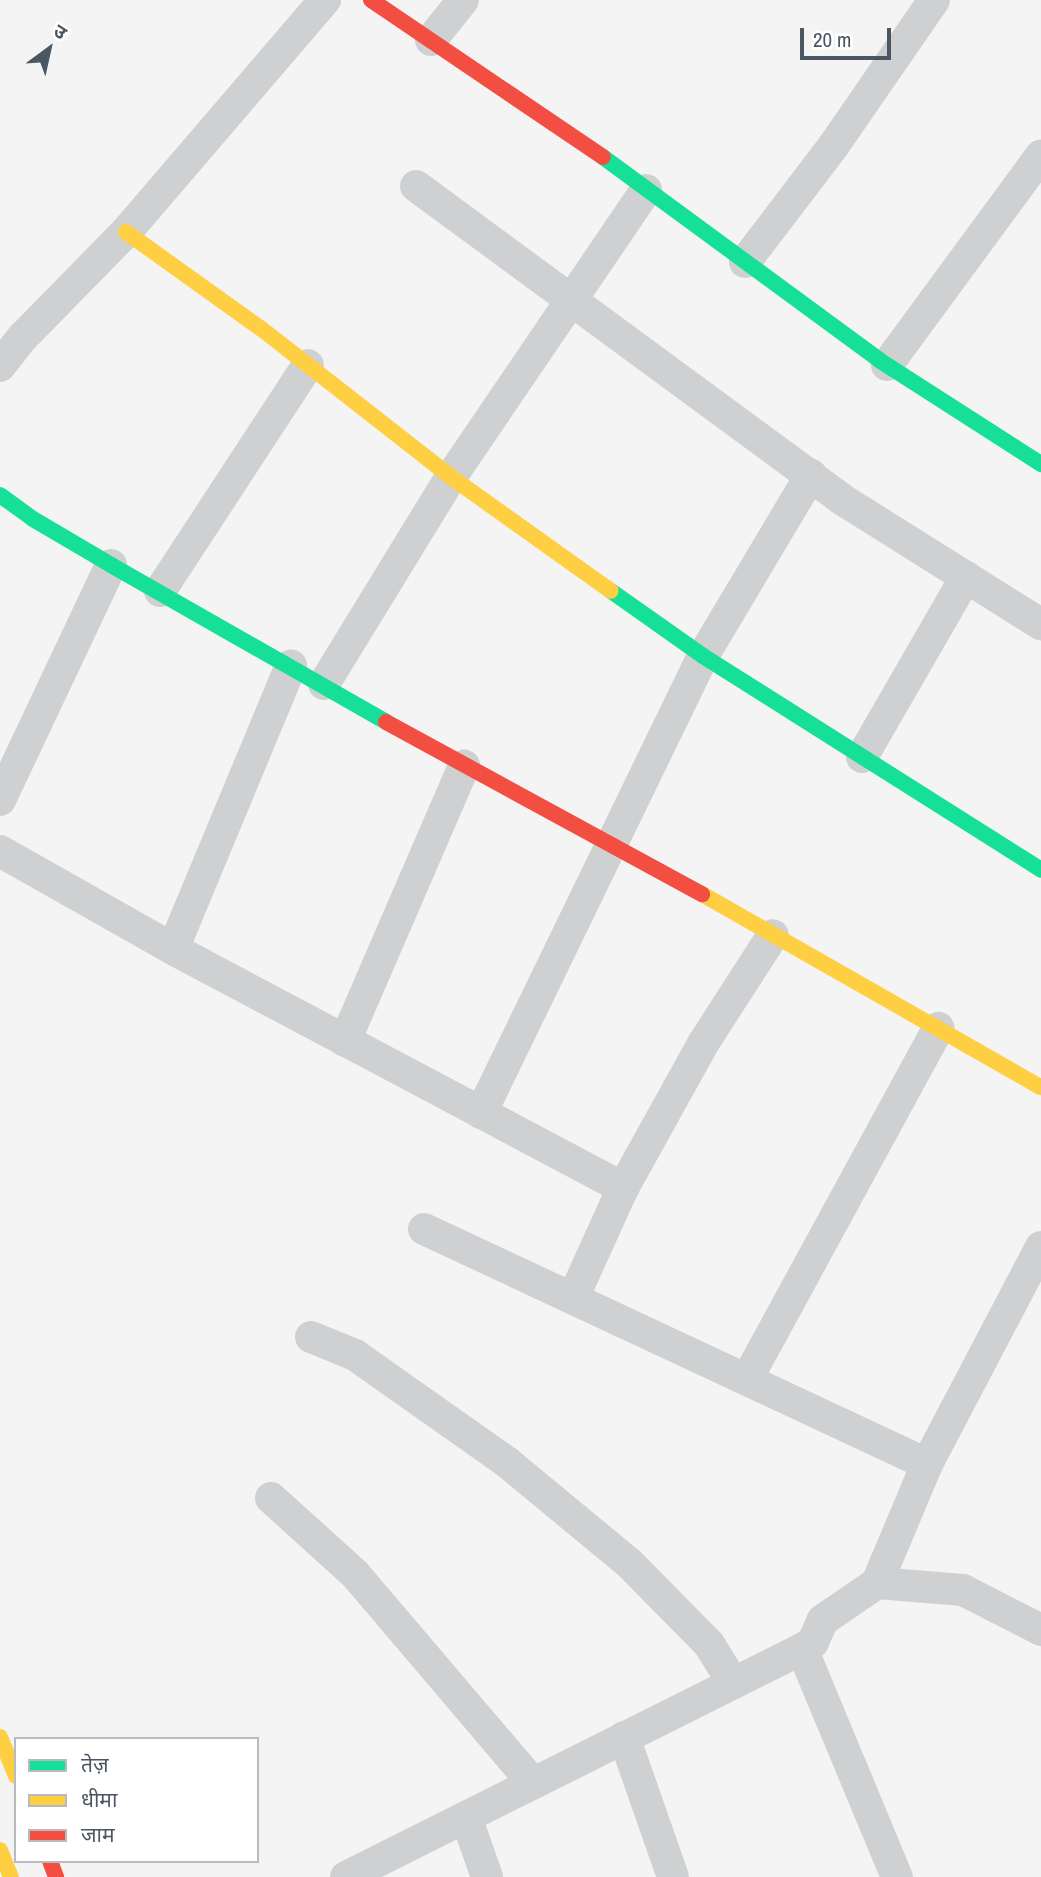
<!DOCTYPE html>
<meta charset="utf-8">
<style>
body{margin:0}
#map{position:relative;width:1041px;height:1877px;overflow:hidden;background:#f4f4f4;font-family:"Archivo Narrow","Noto Sans Devanagari",sans-serif}
div>[style]{position:absolute}
.street>*{height:32px;margin:-16px;padding:0 16px;transform-origin:16px;border-radius:16px;background:#ced0d2}
.fast>*{height:16px;margin:-8px;padding:0 8px;transform-origin:8px;border-radius:8px;background:#16e098}
.slow>*{height:16px;margin:-8px;padding:0 8px;transform-origin:8px;border-radius:8px;background:#ffcf43}
.jam>*{height:16px;margin:-8px;padding:0 8px;transform-origin:8px;border-radius:8px;background:#f24e42}
span{translate:-50% -50%;white-space:nowrap;text-align:center;line-height:1.15;-webkit-text-stroke:7px #fff;paint-order:stroke}
.legend{position:absolute;left:14px;top:1737px;width:245px;height:126px;box-sizing:border-box;background:#fff;border:2px solid #b7bbc0;margin:0;padding:9px 12px;list-style:none;font-size:21px;color:#4a5661}
.legend li{display:flex;align-items:center;gap:14px;height:35px}
.legend b{width:35px;border:2px solid #b7bbc0}
.north{position:absolute;left:14px;top:14px;width:70px;height:70px;-webkit-text-stroke:5px #fff;paint-order:stroke;rotate:33deg;font-size:19px;font-weight:700;line-height:28px;text-align:center;color:#4a5661}
.north::after{content:'';display:block;margin:auto;width:24px;height:32px;background:#4a5661;clip-path:polygon(50% 0,100% 100%,50% 72%,0 100%)}
.scale{position:absolute;left:800px;top:28px;width:91px;height:32px;box-sizing:border-box;border:4px solid #4a5661;border-top:0;padding-left:9px;font-size:21px;line-height:24px;white-space:nowrap;color:#4a5661;-webkit-text-stroke:5px #fff;paint-order:stroke}
</style>
<div id="map">
<div class="street">
<div style="left:431px;top:40px;width:51px;rotate:-51.3deg"></div>
<div style="left:416px;top:186px;width:530px;rotate:36.33deg"></div>
<div style="left:843px;top:500px;width:234px;rotate:32.1deg"></div>
<div style="left:745px;top:262px;width:147px;rotate:-52.7deg"></div>
<div style="left:834px;top:145px;width:176px;rotate:-55.4deg"></div>
<div style="left:887px;top:365px;width:260px;rotate:-53.7deg"></div>
<div style="left:0;top:366px;width:37px;rotate:-52deg"></div>
<div style="left:23px;top:337px;width:147px;rotate:-45.6deg"></div>
<div style="left:126px;top:232px;width:306px;rotate:-49.4deg"></div>
<div style="left:160px;top:591px;width:270px;rotate:-56.8deg"></div>
<div style="left:324px;top:684px;width:243px;rotate:-58.5deg"></div>
<div style="left:451px;top:477px;width:347px;rotate:-55.8deg"></div>
<div style="left:862px;top:757px;width:208px;rotate:-60deg"></div>
<div style="left:0;top:800px;width:260px;rotate:-64.7deg"></div>
<div style="left:0;top:851px;width:199px;rotate:29.5deg"></div>
<div style="left:173px;top:949px;width:510px;rotate:27.97deg"></div>
<div style="left:173px;top:949px;width:307px;rotate:-67.4deg"></div>
<div style="left:345px;top:1041px;width:300px;rotate:-66.6deg"></div>
<div style="left:481px;top:1113px;width:508px;rotate:-64.09deg"></div>
<div style="left:703px;top:656px;width:211px;rotate:-59.2deg"></div>
<div style="left:424px;top:1229px;width:555px;rotate:25.04deg"></div>
<div style="left:573px;top:1298px;width:121px;rotate:-65.6deg"></div>
<div style="left:623px;top:1188px;width:167px;rotate:-61deg"></div>
<div style="left:704px;top:1042px;width:127px;rotate:-57.2deg"></div>
<div style="left:311px;top:1337px;width:48px;rotate:22.2deg"></div>
<div style="left:355px;top:1355px;width:187px;rotate:35.2deg"></div>
<div style="left:508px;top:1463px;width:158px;rotate:39.6deg"></div>
<div style="left:630px;top:1564px;width:112px;rotate:45.4deg"></div>
<div style="left:709px;top:1644px;width:46px;rotate:58.4deg"></div>
<div style="left:747px;top:1379px;width:400px;rotate:-61.4deg"></div>
<div style="left:271px;top:1498px;width:113px;rotate:42.1deg"></div>
<div style="left:355px;top:1574px;width:275px;rotate:49.6deg"></div>
<div style="left:877px;top:1583px;width:129px;rotate:-67.2deg"></div>
<div style="left:927px;top:1464px;width:245px;rotate:-62.3deg"></div>
<div style="left:802px;top:1649px;width:247px;rotate:67.4deg"></div>
<div style="left:624px;top:1737px;width:148px;rotate:70.7deg"></div>
<div style="left:466px;top:1817px;width:64px;rotate:70.7deg"></div>
<div style="left:346px;top:1877px;width:510px;rotate:-26.57deg"></div>
<div style="left:802px;top:1649px;width:13px;rotate:-32deg"></div>
<div style="left:813px;top:1642px;width:24px;rotate:-66deg"></div>
<div style="left:823px;top:1620px;width:65px;rotate:-34.4deg"></div>
<div style="left:877px;top:1583px;width:86px;rotate:4.7deg"></div>
<div style="left:963px;top:1590px;width:88px;rotate:27.1deg"></div>
</div>
<div class="fast">
<div style="left:603px;top:157px;width:343px;rotate:36.3deg"></div>
<div style="left:879px;top:360px;width:193px;rotate:32.7deg"></div>
<div style="left:0;top:495px;width:41px;rotate:36deg"></div>
<div style="left:33px;top:519px;width:91px;rotate:30.5deg"></div>
<div style="left:111px;top:565px;width:317px;rotate:29.7deg"></div>
<div style="left:611px;top:591px;width:113px;rotate:35.2deg"></div>
<div style="left:703px;top:656px;width:400px;rotate:32.3deg"></div>
</div>
<div class="slow">
<div style="left:126px;top:232px;width:168px;rotate:35.6deg"></div>
<div style="left:263px;top:330px;width:239px;rotate:38deg"></div>
<div style="left:451px;top:477px;width:196px;rotate:35.5deg"></div>
<div style="left:702px;top:894px;width:390px;rotate:29.7deg"></div>
<div style="left:0;top:1737px;width:42px;rotate:67.7deg"></div>
<div style="left:0;top:1850px;width:29px;rotate:68deg"></div>
</div>
<div class="jam">
<div style="left:371px;top:0;width:280px;rotate:34.1deg"></div>
<div style="left:386px;top:722px;width:360px;rotate:28.6deg"></div>
<div style="left:50px;top:1861px;width:17px;rotate:69deg"></div>
</div>
<ul class="legend">
<li><b style="height:9px;background:#16e098"></b>तेज़</li>
<li><b style="height:9px;background:#ffcf43"></b>धीमा</li>
<li><b style="height:9px;background:#f24e42"></b>जाम</li>
</ul>
<div class="north">उ</div>
<div class="scale">20 m</div>
</div>
